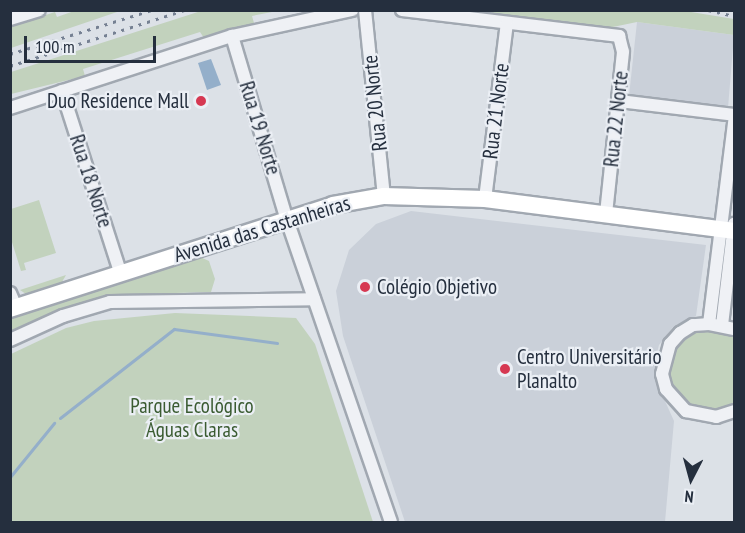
<!DOCTYPE html>
<meta charset="utf-8">
<style>
body{margin:0}
#map{position:relative;width:745px;height:533px;overflow:hidden;background:#dce1e7;font-family:"PT Sans Narrow",sans-serif}
div>[style]{position:absolute}
.built>*{inset:0;background:#cad0d9}
.green>*{inset:0;background:#c2d2bd}
.water>*{inset:0;background:#94afca}
.stream>*{height:3px;margin:-1.5px;padding:0 1.5px;transform-origin:1.5px;border-radius:1.5px;background:#94afca}
.roads{filter:drop-shadow(2px 0 #a1a8b1) drop-shadow(-2px 0 #a1a8b1) drop-shadow(0 2px #a1a8b1) drop-shadow(0 -2px #a1a8b1)}
.minor>*{height:12px;margin:-6px;padding:0 6px;transform-origin:6px;border-radius:6px;background:#eff1f5}
.major>*{height:16px;margin:-8px;padding:0 8px;transform-origin:8px;border-radius:8px;background:#fff}
.rail>*{height:3px;margin-top:-1.5px;transform-origin:0;background:repeating-linear-gradient(90deg,#758092 0 3px,transparent 0 9px)}
.dots>*{width:16px;height:16px;translate:-50% -50%;box-sizing:border-box;border:3px solid #ebeff5;border-radius:50%}
span{translate:-50% -50%;white-space:nowrap;text-align:center;line-height:1.15;-webkit-text-stroke:4.5px #ebeff5;paint-order:stroke}
.poi-label{font-size:21px;color:#252f3e}
.right{translate:-100% -50%;text-align:right}
.left{translate:0 -50%;text-align:left}
.street-label{font-size:21px;color:#252f3e}
.park-label{font-size:21px;color:#3a5b31}
.frame{position:absolute;inset:0;border:12px solid #252f3e;pointer-events:none}
.north{position:absolute;left:661px;top:449px;width:60px;height:60px;-webkit-text-stroke:4px #ebeff5;paint-order:stroke;rotate:186deg;font-size:16px;font-weight:700;line-height:24px;text-align:center;color:#252f3e}
.north::after{content:'';display:block;margin:auto;width:21px;height:27px;background:#252f3e;clip-path:polygon(50% 0,100% 100%,50% 72%,0 100%)}
.scale{position:absolute;left:24px;top:36px;width:132px;height:27px;box-sizing:border-box;border:3px solid #252f3e;border-top:0;padding-left:8px;font-size:18px;line-height:21px;white-space:nowrap;color:#252f3e;-webkit-text-stroke:4px #ebeff5;paint-order:stroke}
</style>
<div id="map">
<div class="built">
<div style="clip-path:polygon(637px 22px,734px 35px,728px 108px,629px 96px)"></div>
<div style="clip-path:polygon(411px 211px,706px 245px,696px 316px,673px 327px,659px 345px,656px 357px,656px 381px,674px 421px,665px 522px,405px 522px,343px 336px,336px 291px,349px 250px,376px 224px)"></div>
</div>
<div class="green">
<div style="clip-path:polygon(77px 10px,120px 11px,11px 48px,12px 26px,55px 12px,57px 17px)"></div>
<div style="clip-path:polygon(492px 10px,685px 11px,734px 19px,734px 35px,637px 22px,608px 28px,492px 16px)"></div>
<div style="clip-path:polygon(201px 11px,277px 11px,252px 16px,254px 23px,204px 38px,200px 32px,83px 69px,85px 76px,11px 94px,11px 72px)"></div>
<div style="clip-path:polygon(39px 200px,56px 253px,24px 263px,26px 270px,21px 271px,11px 239px,11px 209px)"></div>
<div style="clip-path:polygon(198px 256px,209px 261px,215px 279px,211px 292px,105px 295px,11px 331px,10px 318px)"></div>
<div style="clip-path:polygon(66px 275px,62px 282px,26px 294px,20px 290px)"></div>
<div style="clip-path:polygon(175px 313px,296px 318px,315px 344px,373px 522px,11px 522px,11px 354px,66px 328px,94px 321px)"></div>
<div style="clip-path:polygon(706px 326px,734px 333px,734px 408px,726px 412px,689px 410px,676px 400px,664px 375px,679px 336px)"></div>
</div>
<div class="water">
<div style="clip-path:polygon(211px 59px,221px 85px,207px 90px,198px 63px)"></div>
</div>
<div class="stream">
<div style="left:60px;top:418px;width:145px;rotate:-38deg"></div>
<div style="left:174px;top:329px;width:104px;rotate:7.7deg"></div>
<div style="left:10px;top:477px;width:70px;rotate:-50.8deg"></div>
</div>
<div class="roads">
<div class="minor">
<div style="left:365px;top:10px;width:187px;rotate:84.2deg"></div>
<div style="left:402px;top:10px;width:219px;rotate:6.8deg"></div>
<div style="left:619px;top:36px;width:16px;rotate:76deg"></div>
<div style="left:623px;top:52px;width:162px;rotate:96deg"></div>
<div style="left:10px;top:19px;width:30px;rotate:-17deg"></div>
<div style="left:232px;top:36px;width:192px;rotate:73.4deg"></div>
<div style="left:287px;top:220px;width:319px;rotate:71deg"></div>
<div style="left:62px;top:91px;width:190px;rotate:72.2deg"></div>
<div style="left:619px;top:101px;width:116px;rotate:6.9deg"></div>
<div style="left:10px;top:108px;width:233px;rotate:-18deg"></div>
<div style="left:232px;top:36px;width:123px;rotate:-12.2deg"></div>
<div style="left:485px;top:199px;width:177px;rotate:-82.9deg"></div>
<div style="left:10px;top:293px;width:15px;rotate:67deg"></div>
<div style="left:709px;top:324px;width:204px;rotate:-82.9deg"></div>
<div style="left:722px;top:325px;width:102px;rotate:-83.2deg"></div>
<div style="left:734px;top:329px;width:25px;rotate:-169deg"></div>
<div style="left:709px;top:324px;width:16px;rotate:176deg"></div>
<div style="left:693px;top:325px;width:15px;rotate:148deg"></div>
<div style="left:680px;top:333px;width:15px;rotate:132deg"></div>
<div style="left:670px;top:344px;width:31px;rotate:105deg"></div>
<div style="left:662px;top:374px;width:16px;rotate:75deg"></div>
<div style="left:666px;top:389px;width:30px;rotate:48deg"></div>
<div style="left:686px;top:411px;width:31px;rotate:11deg"></div>
<div style="left:716px;top:417px;width:19px;rotate:-18deg"></div>
<div style="left:10px;top:340px;width:58px;rotate:-24.4deg"></div>
<div style="left:63px;top:316px;width:49px;rotate:-16.6deg"></div>
<div style="left:110px;top:302px;width:204px;rotate:-0.8deg"></div>
</div>
<div class="major">
<div style="left:10px;top:309px;width:339px;rotate:-17.8deg"></div>
<div style="left:333px;top:205px;width:52px;rotate:-10deg"></div>
<div style="left:384px;top:196px;width:101px;rotate:1.7deg"></div>
<div style="left:485px;top:199px;width:251px;rotate:7.3deg"></div>
</div>
</div>
<div class="rail">
<div style="left:708px;top:10px;width:27px;rotate:13deg"></div>
<div style="left:10px;top:54px;width:149px;rotate:-17.2deg"></div>
<div style="left:10px;top:66px;width:183px;rotate:-17.8deg"></div>
</div>
<div class="dots">
<div style="left:201px;top:101px;background:#d63852"></div>
<div style="left:365px;top:287px;background:#d63852"></div>
<div style="left:505px;top:369px;background:#d63852"></div>
</div>
<div class="poi-label">
<span class="right" style="left:189px;top:101px">Duo Residence Mall</span>
<span class="left" style="left:377px;top:287px">Colégio Objetivo</span>
<span class="left" style="left:517px;top:369px">Centro Universitário<br>Planalto</span>
</div>
<div class="street-label">
<span style="left:375px;top:103px;rotate:-96deg">Rua 20 Norte</span>
<span style="left:496px;top:111px;rotate:-83deg">Rua 21 Norte</span>
<span style="left:616px;top:119px;rotate:-84deg">Rua 22 Norte</span>
<span style="left:260px;top:128px;rotate:73deg">Rua 19 Norte</span>
<span style="left:91px;top:181px;rotate:72deg">Rua 18 Norte</span>
<span style="left:262px;top:229px;rotate:-17deg">Avenida das Castanheiras</span>
</div>
<div class="park-label">
<span style="left:192px;top:418px">Parque Ecológico<br>Águas Claras</span>
</div>
<div class="frame"></div>
<div class="north">N</div>
<div class="scale">100 m</div>
</div>
